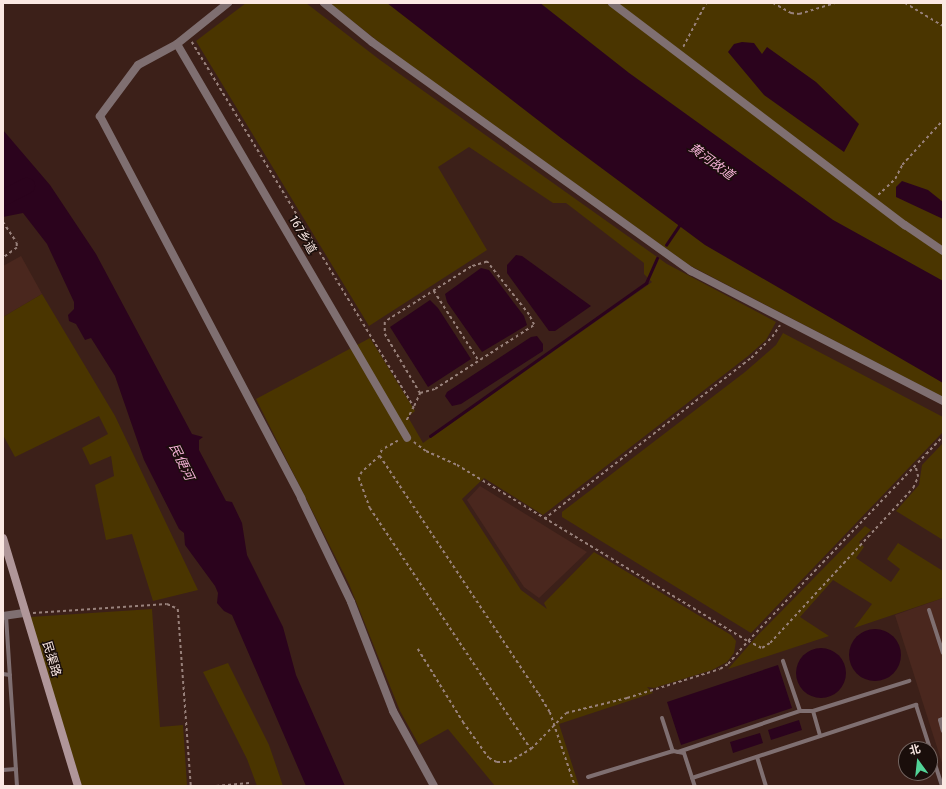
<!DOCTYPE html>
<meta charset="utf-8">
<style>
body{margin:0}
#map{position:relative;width:946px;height:789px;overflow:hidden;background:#3c2019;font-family:"Roboto Condensed","Noto Sans SC",sans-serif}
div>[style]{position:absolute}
.built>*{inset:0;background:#4a271e}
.green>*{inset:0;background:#4a3500}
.water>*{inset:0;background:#2b031d}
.round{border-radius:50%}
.stream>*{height:2.5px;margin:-1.25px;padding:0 1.25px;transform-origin:1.25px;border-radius:1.25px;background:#2b031d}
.river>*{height:16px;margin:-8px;padding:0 8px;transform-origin:8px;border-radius:8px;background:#2b031d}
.path>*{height:1.5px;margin-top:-0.75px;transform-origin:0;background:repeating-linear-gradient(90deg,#98817b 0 3px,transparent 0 6px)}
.lane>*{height:4px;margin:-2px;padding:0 2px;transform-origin:2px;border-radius:2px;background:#7f6f71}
.street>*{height:8px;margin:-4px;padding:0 4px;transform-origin:4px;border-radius:4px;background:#7f6f71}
.secondary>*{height:8px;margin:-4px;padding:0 4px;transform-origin:4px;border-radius:4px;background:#b09699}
span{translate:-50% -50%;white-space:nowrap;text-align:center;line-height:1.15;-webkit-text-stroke:3px #1a0e0b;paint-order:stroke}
.street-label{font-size:12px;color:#fbe8e3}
.water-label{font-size:13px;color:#f7b2d8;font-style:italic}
.frame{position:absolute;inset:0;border:4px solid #fbe8e3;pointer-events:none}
.north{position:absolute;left:898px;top:741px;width:40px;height:40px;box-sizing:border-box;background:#1a0e0b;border:1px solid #746561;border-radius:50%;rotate:345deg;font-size:11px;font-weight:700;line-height:16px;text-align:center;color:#fbe8e3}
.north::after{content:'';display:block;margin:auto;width:14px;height:18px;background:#52d397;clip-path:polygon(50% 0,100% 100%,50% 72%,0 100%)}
</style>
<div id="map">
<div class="built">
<div style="clip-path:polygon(21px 256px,42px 294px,3px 317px,3px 266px)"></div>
<div style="clip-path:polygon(480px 486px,587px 552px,539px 598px,524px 587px,467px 500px)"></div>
<div style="clip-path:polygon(943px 598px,943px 766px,895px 615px)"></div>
</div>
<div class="green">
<div style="clip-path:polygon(246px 3px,306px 3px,380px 60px,667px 264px,776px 322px,766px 340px,748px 356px,543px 515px,484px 478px,462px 499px,521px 590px,547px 609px,544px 603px,594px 552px,731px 635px,736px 641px,734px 653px,727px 662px,712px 670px,654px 688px,647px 687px,653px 693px,559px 724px,579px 786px,495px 786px,448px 729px,419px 745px,400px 711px,349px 584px,256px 399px,370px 338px,415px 411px,408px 417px,423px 443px,652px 282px,644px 274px,644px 263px,566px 203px,553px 203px,469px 147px,438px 167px,487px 250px,369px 326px,196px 41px)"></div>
<div style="clip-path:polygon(330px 3px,389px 3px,943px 383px,943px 397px,689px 265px,385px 47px)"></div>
<div style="clip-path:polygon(540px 3px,943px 3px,943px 281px,833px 220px,629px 73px)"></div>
<div style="clip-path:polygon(42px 294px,115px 416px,198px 590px,153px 601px,132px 534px,106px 540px,95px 485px,114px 476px,111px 456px,90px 465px,82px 448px,108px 434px,99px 416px,15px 457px,3px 435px,3px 317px)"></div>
<div style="clip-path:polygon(783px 333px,943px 417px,943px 432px,751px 633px,562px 517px,562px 512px,745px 372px,776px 345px)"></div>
<div style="clip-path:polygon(943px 443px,943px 540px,896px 511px,919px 485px,922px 465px)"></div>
<div style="clip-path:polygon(865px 526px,871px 530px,859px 542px,864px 547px,856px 558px,891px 582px,900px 569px,887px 559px,898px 543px,943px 571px,943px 598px,854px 628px,872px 604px,833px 580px,800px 617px,829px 636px,728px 669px,757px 636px)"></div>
<div style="clip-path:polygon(152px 609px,160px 727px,183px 725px,187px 785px,82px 786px,30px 617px)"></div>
<div style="clip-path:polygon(228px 663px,269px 745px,283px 786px,257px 786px,247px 759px,203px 672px)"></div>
</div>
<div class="water">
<div style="clip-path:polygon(387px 3px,540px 3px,629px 73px,833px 220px,943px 281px,943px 383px,705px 245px,561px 138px)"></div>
<div style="clip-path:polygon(742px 42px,754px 43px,762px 54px,767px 47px,816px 82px,853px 118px,859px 124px,844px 152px,764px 95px,728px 52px,734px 44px)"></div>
<div style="clip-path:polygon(3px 130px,50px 185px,96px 254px,192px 434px,203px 437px,199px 440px,199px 450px,226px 501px,232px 502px,242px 523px,247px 555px,283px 627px,296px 675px,345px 786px,306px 786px,232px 615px,224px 611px,217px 603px,218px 593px,215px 586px,185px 545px,184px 533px,179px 529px,144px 460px,115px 376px,91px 338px,85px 340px,76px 324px,69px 321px,68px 315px,74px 309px,74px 302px,47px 244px,23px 213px,3px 217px,3px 203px,12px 200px,3px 191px)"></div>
<div style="clip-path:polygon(902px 181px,928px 190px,943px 202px,943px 219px,896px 197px,896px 187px)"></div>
<div style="clip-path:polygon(516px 255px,522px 256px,591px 306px,555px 331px,549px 331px,507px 273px,507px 265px)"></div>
<div style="clip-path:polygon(481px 268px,489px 270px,524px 316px,527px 325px,482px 352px,447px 302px,445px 294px)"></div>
<div style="clip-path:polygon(430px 300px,438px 308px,471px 359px,428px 387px,390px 327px)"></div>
<div style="clip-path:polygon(537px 336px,543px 344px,543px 351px,461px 404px,452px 406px,445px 396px,447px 392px,531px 337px)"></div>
<div class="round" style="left:849px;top:629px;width:52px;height:52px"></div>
<div class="round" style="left:796px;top:648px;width:50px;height:50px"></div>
<div style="clip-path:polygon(778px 665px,792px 708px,681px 745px,667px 702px)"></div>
<div style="clip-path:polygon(799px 720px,802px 730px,771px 740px,768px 730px)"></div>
<div style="clip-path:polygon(760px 733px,763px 743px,733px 753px,730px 742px)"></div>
</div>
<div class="stream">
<div style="left:666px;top:245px;width:27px;rotate:-56deg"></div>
<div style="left:430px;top:436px;width:265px;rotate:-35.3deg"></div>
<div style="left:646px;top:283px;width:27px;rotate:-66deg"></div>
</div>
<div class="river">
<div style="left:3px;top:198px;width:27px;rotate:-27deg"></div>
</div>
<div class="path">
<div style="left:773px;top:3px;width:21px;rotate:29deg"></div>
<div style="left:791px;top:13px;width:8px;rotate:7deg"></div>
<div style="left:799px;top:14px;width:39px;rotate:-17deg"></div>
<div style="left:905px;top:3px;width:44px;rotate:31.2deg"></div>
<div style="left:192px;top:42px;width:427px;rotate:58.7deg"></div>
<div style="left:414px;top:407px;width:17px;rotate:118deg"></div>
<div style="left:683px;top:47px;width:50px;rotate:-62.4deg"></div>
<div style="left:878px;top:195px;width:23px;rotate:-43deg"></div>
<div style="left:895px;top:179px;width:16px;rotate:-63deg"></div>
<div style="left:902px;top:165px;width:61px;rotate:-47.7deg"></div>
<div style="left:3px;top:222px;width:25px;rotate:56deg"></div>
<div style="left:17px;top:243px;width:5px;rotate:90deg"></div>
<div style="left:17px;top:248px;width:17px;rotate:144deg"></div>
<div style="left:434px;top:291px;width:83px;rotate:57.3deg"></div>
<div style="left:414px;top:406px;width:14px;rotate:-65deg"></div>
<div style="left:420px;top:393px;width:16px;rotate:-15deg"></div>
<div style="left:435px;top:389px;width:118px;rotate:-32.9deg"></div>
<div style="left:534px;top:325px;width:11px;rotate:-117deg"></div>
<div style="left:529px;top:315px;width:68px;rotate:-128.4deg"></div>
<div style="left:487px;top:262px;width:17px;rotate:163deg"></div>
<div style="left:471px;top:267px;width:102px;rotate:147.4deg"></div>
<div style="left:385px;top:322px;width:12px;rotate:90deg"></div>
<div style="left:385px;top:334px;width:69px;rotate:59.3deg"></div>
<div style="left:398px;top:441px;width:18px;rotate:151deg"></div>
<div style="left:382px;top:450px;width:6px;rotate:108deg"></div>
<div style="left:380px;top:456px;width:24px;rotate:138deg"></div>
<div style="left:362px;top:472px;width:7px;rotate:117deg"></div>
<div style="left:359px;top:478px;width:32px;rotate:70deg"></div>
<div style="left:370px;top:508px;width:290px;rotate:56.3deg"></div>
<div style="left:414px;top:442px;width:15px;rotate:37deg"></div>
<div style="left:426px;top:451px;width:34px;rotate:24deg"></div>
<div style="left:457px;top:465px;width:340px;rotate:31.2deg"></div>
<div style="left:748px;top:641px;width:283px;rotate:-46.4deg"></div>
<div style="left:380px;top:456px;width:286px;rotate:56.3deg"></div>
<div style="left:539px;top:694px;width:21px;rotate:59deg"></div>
<div style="left:550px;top:712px;width:78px;rotate:71.3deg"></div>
<div style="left:544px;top:519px;width:262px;rotate:-37.9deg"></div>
<div style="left:751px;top:358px;width:30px;rotate:-45deg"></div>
<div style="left:772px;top:337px;width:14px;rotate:-56deg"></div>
<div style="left:33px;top:613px;width:134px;rotate:-3.8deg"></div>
<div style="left:167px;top:604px;width:12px;rotate:24deg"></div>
<div style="left:178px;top:609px;width:177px;rotate:85.8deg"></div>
<div style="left:418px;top:649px;width:86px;rotate:58.3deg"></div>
<div style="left:463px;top:722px;width:44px;rotate:54.2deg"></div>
<div style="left:489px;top:758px;width:9px;rotate:27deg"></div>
<div style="left:497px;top:762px;width:12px"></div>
<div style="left:509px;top:762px;width:26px;rotate:-31deg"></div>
<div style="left:531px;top:749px;width:50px;rotate:-45.8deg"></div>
<div style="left:566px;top:713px;width:63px;rotate:-13.8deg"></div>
<div style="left:627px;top:698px;width:97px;rotate:-17.3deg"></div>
<div style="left:720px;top:669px;width:9px;rotate:-32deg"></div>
<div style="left:728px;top:664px;width:30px;rotate:-49deg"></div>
<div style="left:748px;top:641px;width:16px;rotate:27deg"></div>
<div style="left:762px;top:648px;width:9px;rotate:-32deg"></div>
<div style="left:770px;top:643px;width:211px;rotate:-47.3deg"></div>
<div style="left:913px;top:488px;width:12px;rotate:-66deg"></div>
<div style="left:918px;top:477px;width:11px;rotate:-105deg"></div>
<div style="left:216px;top:786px;width:36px;rotate:-5deg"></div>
</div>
<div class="lane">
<div style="left:929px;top:610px;width:45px;rotate:72deg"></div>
<div style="left:6px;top:616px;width:170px;rotate:86.3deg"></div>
<div style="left:3px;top:674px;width:7px;rotate:8deg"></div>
<div style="left:800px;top:711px;width:13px"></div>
<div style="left:813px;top:711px;width:26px;rotate:74deg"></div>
<div style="left:813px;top:711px;width:101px;rotate:-17.4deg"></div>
<div style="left:662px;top:718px;width:35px;rotate:72deg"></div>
<div style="left:673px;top:751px;width:11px;rotate:10deg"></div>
<div style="left:684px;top:753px;width:35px;rotate:72deg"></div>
<div style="left:943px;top:719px;width:3px;rotate:162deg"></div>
<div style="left:940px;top:720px;width:11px;rotate:75deg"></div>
<div style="left:678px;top:752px;width:129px;rotate:-18.6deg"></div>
<div style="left:800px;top:711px;width:53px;rotate:-108.8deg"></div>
<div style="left:757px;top:757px;width:30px;rotate:73deg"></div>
<div style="left:3px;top:770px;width:13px;rotate:-4deg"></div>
<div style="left:588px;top:777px;width:89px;rotate:-17deg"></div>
<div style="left:692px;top:778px;width:236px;rotate:-18.1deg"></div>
<div style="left:916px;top:705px;width:85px;rotate:72.2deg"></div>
</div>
<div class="street">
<div style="left:228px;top:3px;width:65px;rotate:141.2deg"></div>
<div style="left:177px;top:44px;width:44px;rotate:151.7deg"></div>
<div style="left:138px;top:65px;width:64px;rotate:126.7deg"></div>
<div style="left:100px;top:116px;width:432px;rotate:62.2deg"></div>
<div style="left:301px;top:498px;width:115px;rotate:64.3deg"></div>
<div style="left:351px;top:602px;width:117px;rotate:68.9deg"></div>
<div style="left:393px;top:711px;width:85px;rotate:61.3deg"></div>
<div style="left:324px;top:3px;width:62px;rotate:39.1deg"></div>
<div style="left:372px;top:42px;width:393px;rotate:35.7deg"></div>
<div style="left:691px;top:271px;width:284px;rotate:27.3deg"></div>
<div style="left:612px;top:3px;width:368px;rotate:37.2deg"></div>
<div style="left:905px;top:225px;width:46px;rotate:34.4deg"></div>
<div style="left:177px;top:44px;width:456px;rotate:59.7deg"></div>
<div style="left:3px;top:616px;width:21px;rotate:-8deg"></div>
</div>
<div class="secondary">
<div style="left:3px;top:538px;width:259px;rotate:73.2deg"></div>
</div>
<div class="street-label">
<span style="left:302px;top:235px;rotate:60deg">167乡道</span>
<span style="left:51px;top:659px;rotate:73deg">民渠路</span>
</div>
<div class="water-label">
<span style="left:711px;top:162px;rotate:36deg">黄河故道</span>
<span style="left:181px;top:462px;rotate:64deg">民便河</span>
</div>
<div class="frame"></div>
<div class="north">北</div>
</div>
